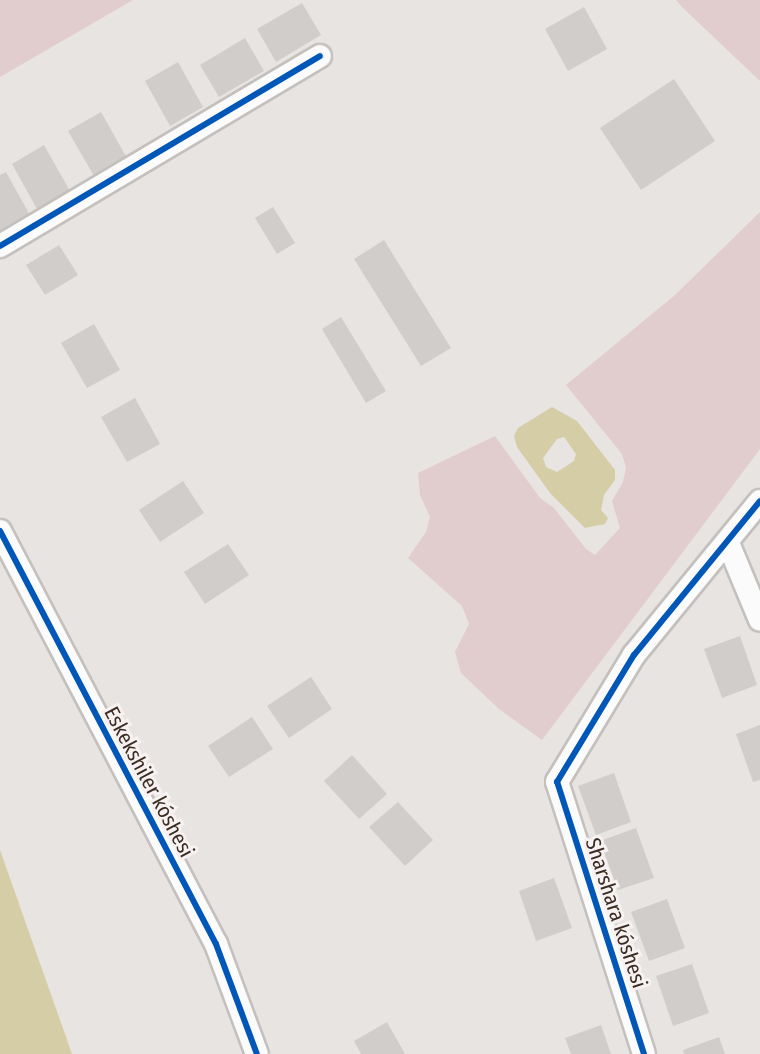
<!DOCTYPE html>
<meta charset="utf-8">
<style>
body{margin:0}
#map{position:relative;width:760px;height:1054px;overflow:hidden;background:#e8e4e2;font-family:"Fira Sans Condensed",sans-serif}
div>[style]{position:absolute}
.green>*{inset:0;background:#e1cdcd}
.water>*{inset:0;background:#d5cda5}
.building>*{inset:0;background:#d1cdcb}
.roads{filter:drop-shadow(2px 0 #c4c0be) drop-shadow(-2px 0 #c4c0be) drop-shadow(0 2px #c4c0be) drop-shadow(0 -2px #c4c0be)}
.minor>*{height:22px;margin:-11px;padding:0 11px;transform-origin:11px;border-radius:11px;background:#fcfbfb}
.cycleway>*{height:6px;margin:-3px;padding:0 3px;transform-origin:3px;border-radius:3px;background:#0057b8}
span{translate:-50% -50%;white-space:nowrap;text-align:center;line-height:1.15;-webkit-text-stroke:6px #f7f2f1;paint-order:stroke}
.street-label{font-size:21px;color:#3a2c22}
</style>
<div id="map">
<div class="green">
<div style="clip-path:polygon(0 0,133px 0,0 77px)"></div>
<div style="clip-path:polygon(676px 0,760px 0,760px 81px,682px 7px)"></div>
<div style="clip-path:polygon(760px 212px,760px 449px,542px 740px,499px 709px,461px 673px,455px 652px,469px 624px,462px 606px,408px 558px,426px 532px,430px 517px,420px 495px,418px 473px,495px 436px,540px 498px,554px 508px,586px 549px,595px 555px,620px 528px,612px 501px,623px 482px,626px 467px,622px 454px,566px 385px,675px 295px)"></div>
</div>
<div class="water">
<div style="clip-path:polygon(evenodd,552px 407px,577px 421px,615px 470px,615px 480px,604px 495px,601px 510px,608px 518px,605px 524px,585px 528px,550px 493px,517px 447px,514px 436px,518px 428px,552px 407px,564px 437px,576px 454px,574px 461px,557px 472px,546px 467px,543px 458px,557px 439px,564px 437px)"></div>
<div style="clip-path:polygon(0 850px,72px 1054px,0 1054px)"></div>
</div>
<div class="building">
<div style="clip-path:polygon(302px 3px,321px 35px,276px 62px,257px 29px)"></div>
<div style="clip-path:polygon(584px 7px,607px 49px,568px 71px,545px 29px)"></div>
<div style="clip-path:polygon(245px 38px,264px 71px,219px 97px,200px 65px)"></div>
<div style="clip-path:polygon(178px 62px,203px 107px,170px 126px,145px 81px)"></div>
<div style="clip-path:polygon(674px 79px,715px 141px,641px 190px,600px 128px)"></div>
<div style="clip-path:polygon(101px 112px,127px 158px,94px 176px,68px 131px)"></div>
<div style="clip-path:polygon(44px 145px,70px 191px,37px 209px,12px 164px)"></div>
<div style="clip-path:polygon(6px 172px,31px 217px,0 235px,0 175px)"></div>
<div style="clip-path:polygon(273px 207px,295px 243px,277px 254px,255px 218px)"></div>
<div style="clip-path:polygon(384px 240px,451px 348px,421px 366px,354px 259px)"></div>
<div style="clip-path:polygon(59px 245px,78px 275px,45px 295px,26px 265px)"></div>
<div style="clip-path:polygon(341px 317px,386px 391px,366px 403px,322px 329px)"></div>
<div style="clip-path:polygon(94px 324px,120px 370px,87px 388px,61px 343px)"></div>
<div style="clip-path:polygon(135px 398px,160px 444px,127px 462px,101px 417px)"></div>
<div style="clip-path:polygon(183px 481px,204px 513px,160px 542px,139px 510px)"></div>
<div style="clip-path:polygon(228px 544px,249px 575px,205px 604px,184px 572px)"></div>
<div style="clip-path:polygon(740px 636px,757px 685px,722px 698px,704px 649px)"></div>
<div style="clip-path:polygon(311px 677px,332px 709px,289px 738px,267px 706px)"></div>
<div style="clip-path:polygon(252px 717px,273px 749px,229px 777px,208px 746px)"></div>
<div style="clip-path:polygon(760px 725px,760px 780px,753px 782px,736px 734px)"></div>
<div style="clip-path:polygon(352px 755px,387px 794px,359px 819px,324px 781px)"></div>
<div style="clip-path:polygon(614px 773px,631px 822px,596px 835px,578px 786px)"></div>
<div style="clip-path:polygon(398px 802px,433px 840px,405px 866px,369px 827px)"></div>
<div style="clip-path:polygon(636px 828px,654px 878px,618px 890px,600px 841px)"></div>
<div style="clip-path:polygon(554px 878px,572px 928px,536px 941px,519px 891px)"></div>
<div style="clip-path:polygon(667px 899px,685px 948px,649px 961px,631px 912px)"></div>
<div style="clip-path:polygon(692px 964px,709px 1013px,673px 1026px,656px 976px)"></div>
<div style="clip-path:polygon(387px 1022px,405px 1054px,361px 1054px,354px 1041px)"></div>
<div style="clip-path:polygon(601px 1025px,611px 1054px,571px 1054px,565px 1038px)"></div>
<div style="clip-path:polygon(719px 1037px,725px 1054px,684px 1054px,683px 1050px)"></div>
</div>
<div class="roads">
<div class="minor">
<div style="left:0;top:246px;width:372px;rotate:-30.7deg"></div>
<div style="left:0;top:531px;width:466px;rotate:62.4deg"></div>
<div style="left:216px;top:944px;width:117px;rotate:69.6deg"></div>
<div style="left:728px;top:543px;width:83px;rotate:67.4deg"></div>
<div style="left:644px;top:1054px;width:286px;rotate:-107.7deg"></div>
<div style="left:557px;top:782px;width:149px;rotate:-58.8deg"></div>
<div style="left:634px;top:655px;width:199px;rotate:-50.7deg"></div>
</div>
</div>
<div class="cycleway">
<div style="left:0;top:246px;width:372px;rotate:-30.7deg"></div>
<div style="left:0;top:531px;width:466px;rotate:62.4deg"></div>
<div style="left:216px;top:944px;width:117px;rotate:69.6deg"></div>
<div style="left:644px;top:1054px;width:286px;rotate:-107.7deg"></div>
<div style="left:557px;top:782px;width:149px;rotate:-58.8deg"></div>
<div style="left:634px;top:655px;width:199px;rotate:-50.7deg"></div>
</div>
<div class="street-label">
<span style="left:149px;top:782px;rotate:62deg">Eskekshiler kóshesi</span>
<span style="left:616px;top:913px;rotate:72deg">Sharshara kóshesi</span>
</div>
</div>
